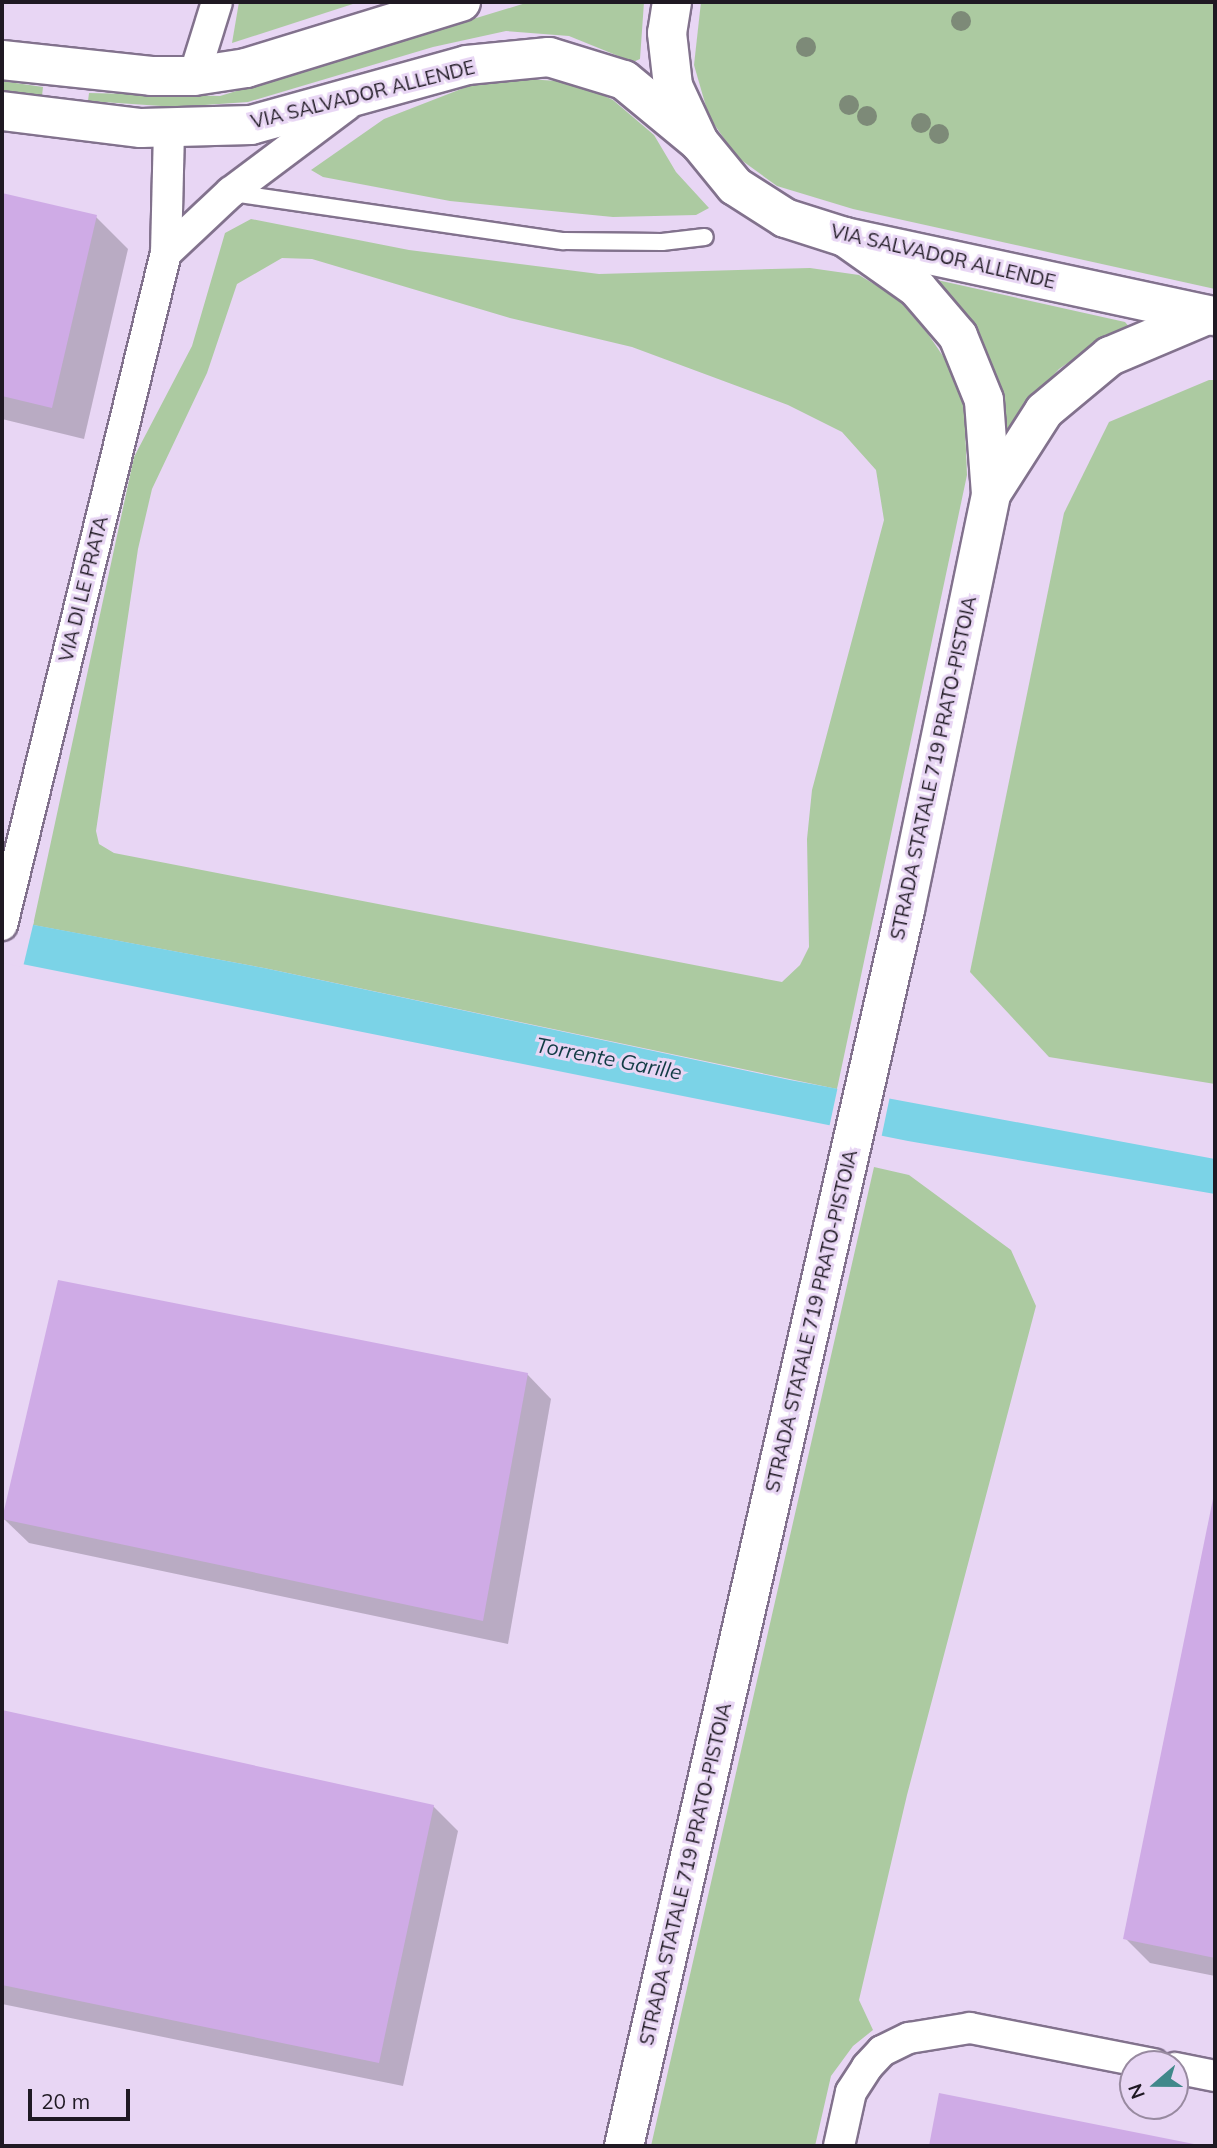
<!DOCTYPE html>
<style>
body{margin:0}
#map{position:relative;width:1217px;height:2148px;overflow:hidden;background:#e8d6f4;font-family:Mulish,sans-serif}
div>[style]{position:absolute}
.green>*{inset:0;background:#accaa1}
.water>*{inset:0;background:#7bd3e7}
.pier>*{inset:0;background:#e8d6f4}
.shadow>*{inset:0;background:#0003}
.building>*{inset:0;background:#cfabe6}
.roads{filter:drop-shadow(2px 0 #82728d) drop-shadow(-2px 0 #82728d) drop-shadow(0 2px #82728d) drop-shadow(0 -2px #82728d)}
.service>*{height:16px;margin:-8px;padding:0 8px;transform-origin:8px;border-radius:8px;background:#fff}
.minor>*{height:30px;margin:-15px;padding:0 15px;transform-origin:15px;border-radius:15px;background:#fff}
.secondary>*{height:38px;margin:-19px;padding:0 19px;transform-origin:19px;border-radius:19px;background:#fff}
.primary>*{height:38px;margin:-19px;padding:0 19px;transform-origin:19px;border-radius:19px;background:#fff}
.trunk>*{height:38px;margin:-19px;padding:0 19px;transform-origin:19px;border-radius:19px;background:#fff}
.trees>*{width:20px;height:20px;margin:-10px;border-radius:50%;background:#7d8a78}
span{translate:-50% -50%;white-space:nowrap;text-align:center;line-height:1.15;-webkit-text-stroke:6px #e8d6f4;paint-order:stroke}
.street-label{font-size:19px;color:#1f1923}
.water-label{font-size:21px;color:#113b44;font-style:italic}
.frame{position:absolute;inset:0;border:4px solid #1f1923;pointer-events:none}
.north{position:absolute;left:1119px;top:2050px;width:70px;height:70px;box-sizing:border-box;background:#e8d6f4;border:2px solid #988aa0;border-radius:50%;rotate:250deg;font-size:19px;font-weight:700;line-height:28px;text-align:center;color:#1f1923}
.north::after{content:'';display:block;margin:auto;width:24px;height:32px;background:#40888a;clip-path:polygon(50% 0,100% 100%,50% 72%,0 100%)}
.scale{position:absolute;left:28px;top:2089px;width:102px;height:32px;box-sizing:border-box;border:4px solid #1f1923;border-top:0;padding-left:9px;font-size:21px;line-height:24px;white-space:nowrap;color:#1f1923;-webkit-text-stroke:5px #e8d6f4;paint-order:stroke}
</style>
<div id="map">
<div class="green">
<div style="clip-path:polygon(239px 2px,359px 2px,232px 43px)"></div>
<div style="clip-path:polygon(529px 2px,644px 2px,640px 59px,633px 62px,569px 36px,506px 31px,433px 47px,248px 102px,176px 107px,88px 101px,89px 93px,220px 96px)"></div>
<div style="clip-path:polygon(701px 2px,1215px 2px,1215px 289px,853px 209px,777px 186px,737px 157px,709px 117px,694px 65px)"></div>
<div style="clip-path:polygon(510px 78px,574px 82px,613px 100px,654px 135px,676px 172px,709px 208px,696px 215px,613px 217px,450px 201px,323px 177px,311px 170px,384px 119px,474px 84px)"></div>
<div style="clip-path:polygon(2px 81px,43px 87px,42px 96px,2px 90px)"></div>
<div style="clip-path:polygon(evenodd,251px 219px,409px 250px,599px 274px,810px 268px,859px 275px,897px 298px,928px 334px,949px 365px,964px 402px,967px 475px,837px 1089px,264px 968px,33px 925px,134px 457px,192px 346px,225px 233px,251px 219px,282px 258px,312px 259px,510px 318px,632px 347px,788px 405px,842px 432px,876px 470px,884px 520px,812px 790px,807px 839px,809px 947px,800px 965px,782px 982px,114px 853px,99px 844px,96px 831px,138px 549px,152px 489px,207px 373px,237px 284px,282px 258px)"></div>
<div style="clip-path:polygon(937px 280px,1125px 322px,1131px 329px,1100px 341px,1059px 369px,1025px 407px,1007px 436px)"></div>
<div style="clip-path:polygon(1209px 380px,1215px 380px,1215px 1084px,1049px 1057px,970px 972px,1064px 513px,1109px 422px)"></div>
<div style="clip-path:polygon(874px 1167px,909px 1175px,1011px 1250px,1036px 1306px,907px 1795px,859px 2000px,873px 2030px,853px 2046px,831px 2076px,815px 2146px,651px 2146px)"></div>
</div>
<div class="water">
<div style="clip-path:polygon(2px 919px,264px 968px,790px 1080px,1215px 1159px,1215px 1194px,908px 1141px,2px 960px)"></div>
</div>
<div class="pier">
<div style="clip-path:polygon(2px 915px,34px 921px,23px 967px,2px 963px)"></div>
<div style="clip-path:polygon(838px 1086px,890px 1096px,881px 1139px,829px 1128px)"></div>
</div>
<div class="shadow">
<div style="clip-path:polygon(2px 194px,96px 217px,128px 249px,84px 439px,2px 419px)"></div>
<div style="clip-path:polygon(527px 1374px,551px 1399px,508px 1644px,29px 1543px,4px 1519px)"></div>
<div style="clip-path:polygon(1215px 1496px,1215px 1976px,1150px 1963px,1125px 1938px)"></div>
<div style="clip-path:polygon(2px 1712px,433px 1806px,458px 1831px,403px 2086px,2px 2004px)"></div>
<div style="clip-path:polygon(941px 2095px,1197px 2146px,931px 2146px)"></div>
</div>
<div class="building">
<div style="clip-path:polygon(2px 193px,97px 215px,52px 408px,2px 396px)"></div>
<div style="clip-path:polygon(58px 1280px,528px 1373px,483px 1621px,2px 1519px)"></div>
<div style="clip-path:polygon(1214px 1494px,1215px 1494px,1215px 1958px,1123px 1939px)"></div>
<div style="clip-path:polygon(2px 1710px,434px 1805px,379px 2063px,2px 1985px)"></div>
<div style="clip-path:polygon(939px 2093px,1199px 2145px,1199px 2146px,929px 2146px)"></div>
</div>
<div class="roads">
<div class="service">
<div style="left:233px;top:193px;width:334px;rotate:8.3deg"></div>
<div style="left:564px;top:241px;width:98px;rotate:0.6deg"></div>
<div style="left:662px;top:242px;width:43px;rotate:-6.6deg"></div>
</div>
<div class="minor">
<div style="left:194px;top:76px;width:77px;rotate:-72.7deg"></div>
<div style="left:166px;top:253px;width:89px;rotate:-43.2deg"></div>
<div style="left:231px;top:192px;width:145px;rotate:-36.9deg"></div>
<div style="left:2px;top:925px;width:692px;rotate:-76.29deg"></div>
<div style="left:166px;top:253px;width:125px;rotate:-88.6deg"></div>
<div style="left:1175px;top:2068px;width:41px;rotate:11.3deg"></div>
<div style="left:839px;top:2146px;width:55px;rotate:-77.5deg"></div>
<div style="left:851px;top:2092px;width:30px;rotate:-57deg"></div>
<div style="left:867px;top:2067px;width:22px;rotate:-47deg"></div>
<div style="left:882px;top:2051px;width:30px;rotate:-26deg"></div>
<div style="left:909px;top:2038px;width:62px;rotate:-9.3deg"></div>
<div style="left:970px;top:2028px;width:187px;rotate:11.1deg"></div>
</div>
<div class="secondary">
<div style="left:2px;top:60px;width:150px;rotate:6.1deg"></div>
<div style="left:151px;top:76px;width:43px"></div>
<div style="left:194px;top:76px;width:53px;rotate:-8.7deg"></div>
<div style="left:246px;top:68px;width:225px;rotate:-17.1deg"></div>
<div style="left:2px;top:111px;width:140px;rotate:7deg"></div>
<div style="left:141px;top:128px;width:110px;rotate:-1.6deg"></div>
<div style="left:251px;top:125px;width:224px;rotate:-15.5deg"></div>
<div style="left:467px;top:65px;width:82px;rotate:-5.6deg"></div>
<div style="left:549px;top:57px;width:78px;rotate:17deg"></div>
<div style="left:624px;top:80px;width:97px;rotate:39.6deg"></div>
</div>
<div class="primary">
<div style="left:672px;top:2px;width:31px;rotate:99deg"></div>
<div style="left:667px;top:33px;width:53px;rotate:83.5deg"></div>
<div style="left:673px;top:86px;width:62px;rotate:65.1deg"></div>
<div style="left:699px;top:142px;width:57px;rotate:50.7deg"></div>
<div style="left:735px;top:186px;width:59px;rotate:32.6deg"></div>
<div style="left:785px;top:218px;width:63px;rotate:17.6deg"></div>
<div style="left:845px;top:237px;width:378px;rotate:12.1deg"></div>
</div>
<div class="trunk">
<div style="left:991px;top:494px;width:98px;rotate:-57.4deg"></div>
<div style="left:1044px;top:411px;width:86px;rotate:-39.8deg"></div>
<div style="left:1110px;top:356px;width:105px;rotate:-22.9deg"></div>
<div style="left:624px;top:2146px;width:1268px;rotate:-77.19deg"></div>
<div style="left:905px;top:910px;width:425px;rotate:-78.3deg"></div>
<div style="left:991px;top:494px;width:94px;rotate:-94.3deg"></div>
<div style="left:984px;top:400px;width:69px;rotate:-112.1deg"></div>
<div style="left:958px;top:336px;width:63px;rotate:-130.5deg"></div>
<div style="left:917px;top:288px;width:88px;rotate:-144.7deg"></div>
</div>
</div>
<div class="trees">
<div style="left:961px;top:21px"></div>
<div style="left:806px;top:47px"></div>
<div style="left:849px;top:105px"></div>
<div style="left:867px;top:116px"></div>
<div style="left:921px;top:123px"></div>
<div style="left:939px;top:134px"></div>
</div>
<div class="street-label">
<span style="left:363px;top:95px;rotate:-14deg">VIA SALVADOR ALLENDE</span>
<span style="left:943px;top:257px;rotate:13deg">VIA SALVADOR ALLENDE</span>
<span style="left:84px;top:589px;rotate:-76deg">VIA DI LE PRATA</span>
<span style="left:934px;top:768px;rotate:-78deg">STRADA STATALE 719 PRATO-PISTOIA</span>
<span style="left:812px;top:1321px;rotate:-77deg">STRADA STATALE 719 PRATO-PISTOIA</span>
<span style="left:686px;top:1874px;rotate:-77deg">STRADA STATALE 719 PRATO-PISTOIA</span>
</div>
<div class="water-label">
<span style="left:609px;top:1058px;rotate:11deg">Torrente Garille</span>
</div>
<div class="frame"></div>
<div class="north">N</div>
<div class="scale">20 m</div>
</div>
